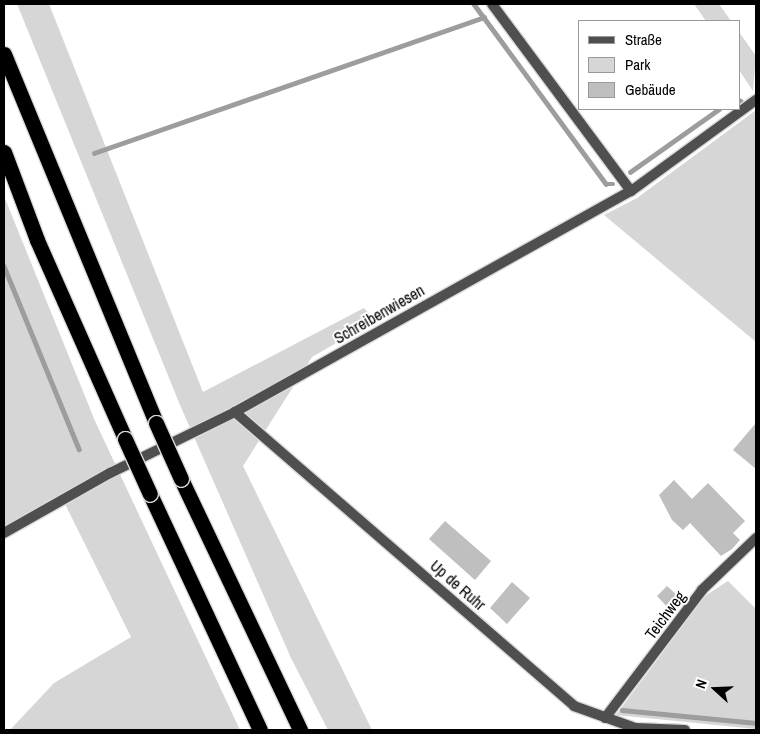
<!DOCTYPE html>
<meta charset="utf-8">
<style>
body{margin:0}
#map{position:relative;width:760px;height:734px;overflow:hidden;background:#fff;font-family:"Archivo Narrow",sans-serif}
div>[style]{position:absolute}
.green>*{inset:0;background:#d6d6d6}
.stream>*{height:4.5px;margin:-2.25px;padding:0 2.25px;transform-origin:2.25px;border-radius:2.25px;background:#9d9d9d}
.building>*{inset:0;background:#bfbfbf}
.roads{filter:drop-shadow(1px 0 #dbdbdb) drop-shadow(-1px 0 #dbdbdb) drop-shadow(0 1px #dbdbdb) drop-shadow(0 -1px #dbdbdb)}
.minor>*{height:10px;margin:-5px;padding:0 5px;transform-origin:5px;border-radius:5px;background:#4f4f4f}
.motorway>*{height:15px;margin:-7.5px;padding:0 7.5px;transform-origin:7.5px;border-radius:7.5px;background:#000}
.bridges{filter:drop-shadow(1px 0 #dbdbdb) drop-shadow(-1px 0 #dbdbdb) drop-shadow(0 1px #dbdbdb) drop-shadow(0 -1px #dbdbdb)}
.motorway-bridge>*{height:15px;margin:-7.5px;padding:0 7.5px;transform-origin:7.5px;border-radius:7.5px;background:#000}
span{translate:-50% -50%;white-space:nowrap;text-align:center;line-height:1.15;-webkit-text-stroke:4px #fff;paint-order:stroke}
.street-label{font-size:16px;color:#000}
.frame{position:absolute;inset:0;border:5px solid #000;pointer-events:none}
.legend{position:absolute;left:578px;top:20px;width:162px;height:90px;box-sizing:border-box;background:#fff;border:1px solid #999;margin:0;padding:6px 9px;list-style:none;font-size:15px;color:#000}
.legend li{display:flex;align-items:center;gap:10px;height:25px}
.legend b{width:25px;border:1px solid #999}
.north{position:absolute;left:690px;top:664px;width:50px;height:50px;-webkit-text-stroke:4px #fff;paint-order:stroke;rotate:290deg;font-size:14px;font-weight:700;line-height:20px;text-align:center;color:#000}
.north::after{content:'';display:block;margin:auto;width:18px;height:22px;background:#000;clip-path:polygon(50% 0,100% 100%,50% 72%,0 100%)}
</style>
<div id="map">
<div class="green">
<div style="clip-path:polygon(17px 4px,49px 4px,203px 392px,364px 308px,376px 320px,312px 357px,243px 466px,372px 730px,328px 730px,291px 658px,180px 405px)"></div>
<div style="clip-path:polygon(694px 4px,719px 4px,731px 21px,706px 21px)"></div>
<div style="clip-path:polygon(739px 32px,756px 56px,753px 91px,739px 70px)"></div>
<div style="clip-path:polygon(756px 110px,756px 342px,604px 215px,637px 198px)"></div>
<div style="clip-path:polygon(4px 196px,95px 421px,240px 730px,10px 730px,54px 683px,131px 637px,65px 504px,4px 539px)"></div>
<div style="clip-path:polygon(728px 581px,756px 609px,756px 729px,616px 715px,705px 596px)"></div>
</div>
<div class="stream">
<div style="left:474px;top:4px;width:223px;rotate:53.7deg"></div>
<div style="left:606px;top:184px;width:7px"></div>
<div style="left:739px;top:100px;width:2px;rotate:27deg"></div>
<div style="left:94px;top:153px;width:413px;rotate:-19.2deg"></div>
<div style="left:630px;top:172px;width:109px;rotate:-35.3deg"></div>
<div style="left:4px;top:266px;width:198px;rotate:67.7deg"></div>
<div style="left:622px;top:710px;width:135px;rotate:5.5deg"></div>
</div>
<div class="building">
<div style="clip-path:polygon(756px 423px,756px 469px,733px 450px)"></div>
<div style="clip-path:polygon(674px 480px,692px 499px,708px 483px,745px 521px,733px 533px,740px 540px,732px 549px,721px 556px,690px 523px,683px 530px,672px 520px,659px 495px)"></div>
<div style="clip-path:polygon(445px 521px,491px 561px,475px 580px,429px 539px)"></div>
<div style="clip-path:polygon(512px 582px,530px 598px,507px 624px,490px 608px)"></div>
<div style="clip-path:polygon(667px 586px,680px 598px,669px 609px,657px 596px)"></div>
</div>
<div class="roads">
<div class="minor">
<div style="left:492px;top:4px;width:233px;rotate:53.4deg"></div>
<div style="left:235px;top:412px;width:449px;rotate:40.9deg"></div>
<div style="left:574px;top:706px;width:65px;rotate:19.8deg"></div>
<div style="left:635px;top:728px;width:50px;rotate:2.3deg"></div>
<div style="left:4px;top:533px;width:122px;rotate:-29.5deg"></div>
<div style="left:110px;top:473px;width:139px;rotate:-26deg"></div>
<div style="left:235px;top:412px;width:453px;rotate:-29.2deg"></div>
<div style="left:631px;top:191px;width:155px;rotate:-36.1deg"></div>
<div style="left:605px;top:718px;width:161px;rotate:-52.8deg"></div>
<div style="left:702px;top:590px;width:75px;rotate:-43.9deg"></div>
</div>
<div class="motorway">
<div style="left:4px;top:54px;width:399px;rotate:67.6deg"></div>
<div style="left:4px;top:152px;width:94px;rotate:69.4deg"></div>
<div style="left:37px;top:240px;width:218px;rotate:66.1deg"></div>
<div style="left:181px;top:479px;width:278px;rotate:64.6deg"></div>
<div style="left:150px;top:494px;width:260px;rotate:65deg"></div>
</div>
</div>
<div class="bridges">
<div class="motorway-bridge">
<div style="left:156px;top:423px;width:61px;rotate:65.9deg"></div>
<div style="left:125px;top:439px;width:60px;rotate:65.6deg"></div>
</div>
</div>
<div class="street-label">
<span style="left:379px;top:314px;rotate:-30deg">Schreibenwiesen</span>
<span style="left:458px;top:585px;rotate:41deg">Up de Ruhr</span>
<span style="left:665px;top:615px;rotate:-53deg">Teichweg</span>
</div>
<div class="frame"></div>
<ul class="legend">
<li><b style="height:6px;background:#4f4f4f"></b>Straße</li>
<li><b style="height:14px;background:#d6d6d6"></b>Park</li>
<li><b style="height:14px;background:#bfbfbf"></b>Gebäude</li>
</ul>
<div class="north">N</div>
</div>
